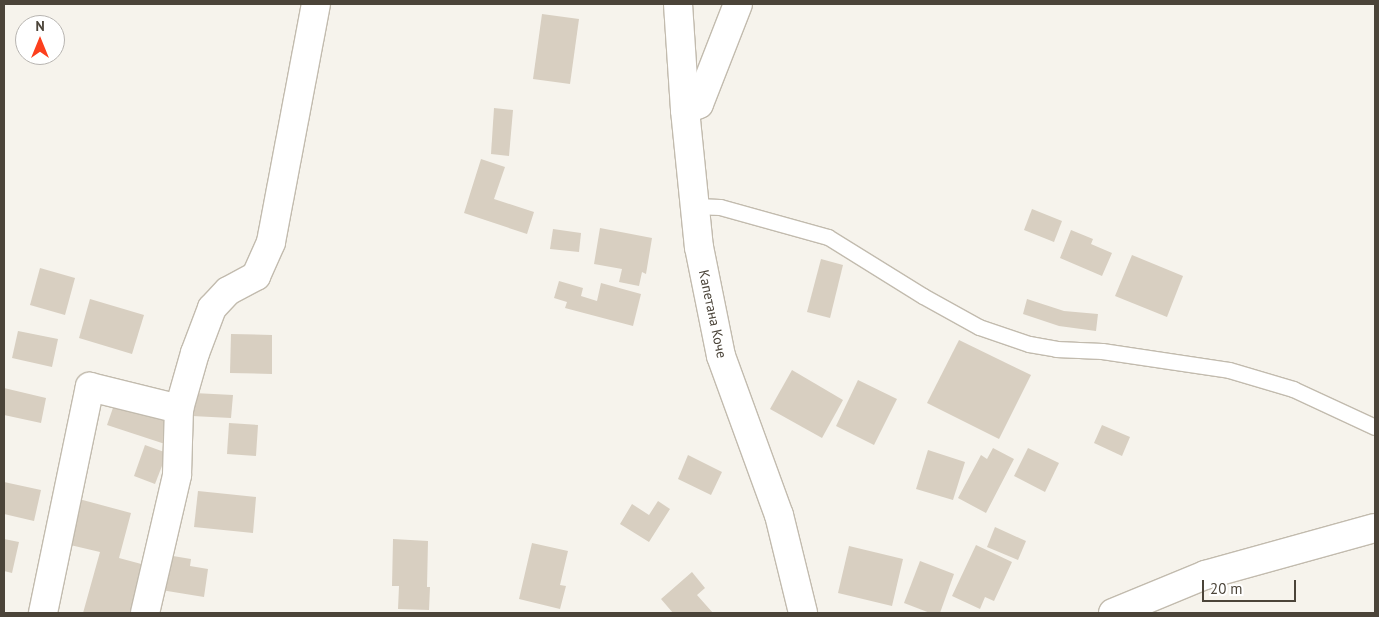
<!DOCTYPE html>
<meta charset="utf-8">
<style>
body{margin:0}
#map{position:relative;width:1379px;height:617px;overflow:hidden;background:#f6f3ec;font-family:"PT Sans",sans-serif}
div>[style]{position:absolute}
.building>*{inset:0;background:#d8cfc1}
.roads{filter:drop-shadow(1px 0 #c2bbae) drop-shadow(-1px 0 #c2bbae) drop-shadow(0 1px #c2bbae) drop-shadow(0 -1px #c2bbae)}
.service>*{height:15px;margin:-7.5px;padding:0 7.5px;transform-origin:7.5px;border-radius:7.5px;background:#fff}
.minor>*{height:28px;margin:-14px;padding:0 14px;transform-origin:14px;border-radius:14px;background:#fff}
span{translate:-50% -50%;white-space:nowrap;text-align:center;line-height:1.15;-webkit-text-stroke:5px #fff;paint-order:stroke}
.street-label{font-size:14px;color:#4b4439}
.frame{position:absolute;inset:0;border:5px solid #4b4439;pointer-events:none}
.north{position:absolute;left:15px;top:15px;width:50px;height:50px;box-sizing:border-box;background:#fff;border:1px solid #b7b4b0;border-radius:50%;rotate:0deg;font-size:14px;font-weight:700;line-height:20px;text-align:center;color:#4b4439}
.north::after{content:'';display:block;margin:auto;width:18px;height:22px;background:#fc3f1d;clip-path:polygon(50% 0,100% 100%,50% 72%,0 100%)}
.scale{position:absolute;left:1202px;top:580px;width:94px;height:22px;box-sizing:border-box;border:2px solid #4b4439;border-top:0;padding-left:6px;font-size:15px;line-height:18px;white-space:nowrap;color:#4b4439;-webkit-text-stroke:4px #fff;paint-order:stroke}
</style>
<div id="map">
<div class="building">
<div style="clip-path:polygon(542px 14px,579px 19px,570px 84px,533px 79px)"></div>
<div style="clip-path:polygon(494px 108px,513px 110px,509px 156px,491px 154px)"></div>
<div style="clip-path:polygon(481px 159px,505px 167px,494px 199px,534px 212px,527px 234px,464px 213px)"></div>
<div style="clip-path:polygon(1032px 209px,1062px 221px,1054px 242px,1024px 230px)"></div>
<div style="clip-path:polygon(600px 228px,652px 238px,646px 274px,642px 272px,639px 286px,619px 282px,622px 269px,594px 264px)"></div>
<div style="clip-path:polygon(553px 229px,581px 233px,579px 252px,550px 249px)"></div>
<div style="clip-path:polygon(1071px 230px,1093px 239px,1091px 244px,1112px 253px,1102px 276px,1060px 258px)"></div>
<div style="clip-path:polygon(1132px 255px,1183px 276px,1167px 317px,1115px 296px)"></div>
<div style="clip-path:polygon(821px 259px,843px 265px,830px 318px,807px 312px)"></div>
<div style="clip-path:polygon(40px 268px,75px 278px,65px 315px,30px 305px)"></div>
<div style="clip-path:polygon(559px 281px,583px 288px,581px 296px,597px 301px,601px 283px,641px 294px,633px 326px,565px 308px,567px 302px,554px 298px)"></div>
<div style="clip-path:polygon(90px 299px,144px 315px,132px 354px,79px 338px)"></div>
<div style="clip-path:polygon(1027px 299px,1064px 311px,1098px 314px,1096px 331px,1059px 326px,1023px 314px)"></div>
<div style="clip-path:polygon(18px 331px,58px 339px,52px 367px,12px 358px)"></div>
<div style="clip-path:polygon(231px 334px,272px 335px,272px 374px,230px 373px)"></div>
<div style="clip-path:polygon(959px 340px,1031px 375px,999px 439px,927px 403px)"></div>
<div style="clip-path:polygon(792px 370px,843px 400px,822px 438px,770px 409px)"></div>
<div style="clip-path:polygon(858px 380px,897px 399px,874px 445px,836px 426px)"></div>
<div style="clip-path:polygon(4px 388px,46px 398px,41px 423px,4px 415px)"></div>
<div style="clip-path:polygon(194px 393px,233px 395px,231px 418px,192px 416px)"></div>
<div style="clip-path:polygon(115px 402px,176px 423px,168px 445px,107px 425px)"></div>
<div style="clip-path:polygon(229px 423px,258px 425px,256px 456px,227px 454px)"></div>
<div style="clip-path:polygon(1102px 425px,1130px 437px,1122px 456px,1094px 443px)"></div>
<div style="clip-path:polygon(145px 445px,167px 453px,155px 484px,134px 476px)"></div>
<div style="clip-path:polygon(993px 448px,1014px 459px,986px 513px,958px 498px,981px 455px,987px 459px)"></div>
<div style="clip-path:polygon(1028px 448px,1059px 463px,1045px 492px,1014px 476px)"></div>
<div style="clip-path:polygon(928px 450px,965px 462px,953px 500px,916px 489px)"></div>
<div style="clip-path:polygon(688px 455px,722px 472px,711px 495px,678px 479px)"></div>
<div style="clip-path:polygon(4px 482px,41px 490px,34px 521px,4px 514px)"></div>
<div style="clip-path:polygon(198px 491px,256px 497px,253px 533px,194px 527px)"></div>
<div style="clip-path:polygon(79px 499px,131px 513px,119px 558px,145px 565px,131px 613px,83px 613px,100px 552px,66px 544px)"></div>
<div style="clip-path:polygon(658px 501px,670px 509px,649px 542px,620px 524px,632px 504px,649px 515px)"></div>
<div style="clip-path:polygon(995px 527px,1026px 541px,1018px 560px,987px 547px)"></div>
<div style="clip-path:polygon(4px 539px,19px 542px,12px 573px,4px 571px)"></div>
<div style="clip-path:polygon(393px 539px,428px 541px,427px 587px,430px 587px,429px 610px,398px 609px,399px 586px,392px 586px)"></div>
<div style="clip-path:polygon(532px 543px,568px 551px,560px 585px,566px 586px,560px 609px,519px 599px)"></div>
<div style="clip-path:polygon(976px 545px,1012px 562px,994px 601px,985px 597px,980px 609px,952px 596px)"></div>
<div style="clip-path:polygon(849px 546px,903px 559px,892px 606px,838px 593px)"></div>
<div style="clip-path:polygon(167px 555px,191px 559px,190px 566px,208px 569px,204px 597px,161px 590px)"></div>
<div style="clip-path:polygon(920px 561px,954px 574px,940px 613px,930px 613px,904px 603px)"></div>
<div style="clip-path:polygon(692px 572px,705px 588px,697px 595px,713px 613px,673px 613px,661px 599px)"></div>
</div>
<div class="roads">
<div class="service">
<div style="left:694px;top:206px;width:26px;rotate:2deg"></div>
<div style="left:720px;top:207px;width:112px;rotate:15.5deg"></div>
<div style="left:828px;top:237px;width:112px;rotate:31.8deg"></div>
<div style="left:923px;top:296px;width:64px;rotate:29deg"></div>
<div style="left:979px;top:327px;width:53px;rotate:18.8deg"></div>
<div style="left:1029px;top:344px;width:27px;rotate:10deg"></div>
<div style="left:1056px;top:349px;width:46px;rotate:2.5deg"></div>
<div style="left:1102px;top:351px;width:128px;rotate:8.5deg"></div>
<div style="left:1229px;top:370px;width:67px;rotate:16.5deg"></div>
<div style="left:1293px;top:389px;width:90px;rotate:24.9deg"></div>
</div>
<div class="minor">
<div style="left:678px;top:4px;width:106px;rotate:86.2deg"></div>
<div style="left:685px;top:110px;width:138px;rotate:84.2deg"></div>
<div style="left:699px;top:247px;width:111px;rotate:78.6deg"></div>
<div style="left:721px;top:356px;width:169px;rotate:70deg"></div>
<div style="left:779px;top:515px;width:101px;rotate:76.2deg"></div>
<div style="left:685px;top:110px;width:15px;rotate:-23deg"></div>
<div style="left:699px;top:104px;width:107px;rotate:-68.7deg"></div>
<div style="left:43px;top:613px;width:231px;rotate:-78.3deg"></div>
<div style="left:90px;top:387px;width:92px;rotate:13.9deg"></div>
<div style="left:145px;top:613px;width:142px;rotate:-76.9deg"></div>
<div style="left:177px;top:475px;width:66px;rotate:-88.3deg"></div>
<div style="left:179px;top:409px;width:58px;rotate:-74.1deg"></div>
<div style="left:195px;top:353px;width:48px;rotate:-69.3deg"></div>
<div style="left:212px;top:308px;width:23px;rotate:-47deg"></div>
<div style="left:228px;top:291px;width:32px;rotate:-28deg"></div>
<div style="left:256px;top:276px;width:37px;rotate:-66deg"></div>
<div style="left:271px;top:242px;width:242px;rotate:-79.3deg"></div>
<div style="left:1113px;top:613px;width:100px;rotate:-22.4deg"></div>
<div style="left:1205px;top:575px;width:176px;rotate:-15.5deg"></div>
</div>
</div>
<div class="street-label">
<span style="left:713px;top:314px;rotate:78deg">Капетана Коче</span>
</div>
<div class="frame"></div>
<div class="north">N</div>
<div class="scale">20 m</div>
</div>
